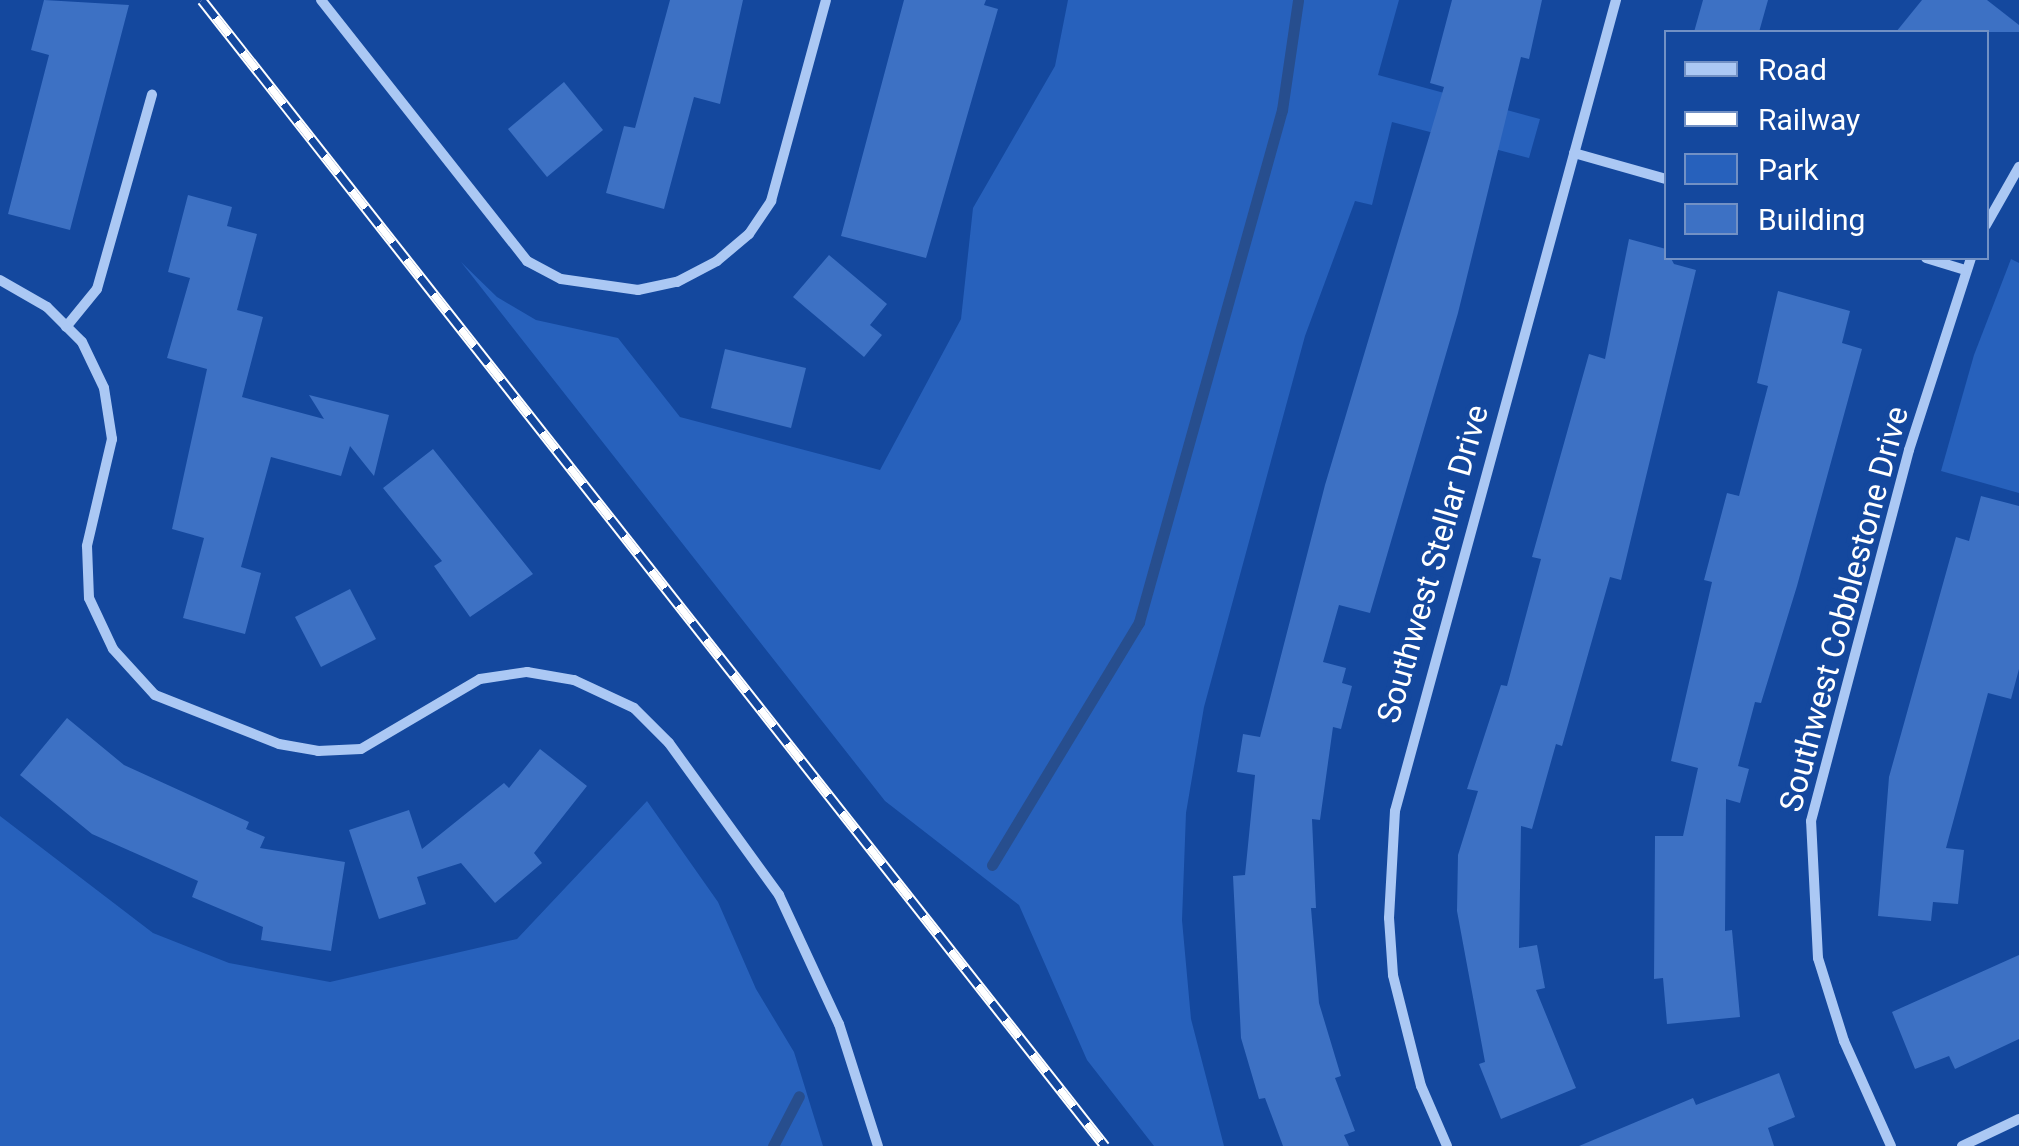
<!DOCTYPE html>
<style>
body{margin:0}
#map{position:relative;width:2019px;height:1146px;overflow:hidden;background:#14489e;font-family:Roboto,sans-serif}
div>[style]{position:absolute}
.green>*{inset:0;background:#2761bc}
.stream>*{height:11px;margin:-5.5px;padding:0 5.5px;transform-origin:5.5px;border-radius:5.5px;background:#274e8e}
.building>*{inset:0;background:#3d71c4}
.street>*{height:10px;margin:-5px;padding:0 5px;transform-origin:5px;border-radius:5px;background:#abc8f4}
.rail>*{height:11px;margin-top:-5.5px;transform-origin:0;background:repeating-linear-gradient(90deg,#14489e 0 22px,#fff 0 44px);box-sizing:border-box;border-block:2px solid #fff}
span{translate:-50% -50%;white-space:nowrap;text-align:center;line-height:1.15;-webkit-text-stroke:10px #14489e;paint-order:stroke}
.street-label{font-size:32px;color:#fff}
.legend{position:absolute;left:1664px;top:30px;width:325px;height:230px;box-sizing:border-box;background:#14489e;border:2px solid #7291c5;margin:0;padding:12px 18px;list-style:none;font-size:30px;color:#fff}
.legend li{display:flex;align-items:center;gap:20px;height:50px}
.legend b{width:50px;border:2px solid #7291c5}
</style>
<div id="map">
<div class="green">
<div style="clip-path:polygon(1068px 0,1399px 0,1378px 75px,1540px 119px,1529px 158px,1392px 122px,1372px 205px,1355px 201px,1305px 336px,1204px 707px,1186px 813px,1182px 920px,1191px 1019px,1224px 1146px,1154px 1146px,1087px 1060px,1019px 905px,885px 801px,461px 262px,497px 297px,536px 320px,618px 338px,680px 417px,880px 470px,961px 319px,973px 208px,1055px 66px)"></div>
<div style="clip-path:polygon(2011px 259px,2019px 263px,2019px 493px,1941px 471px,1974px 355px)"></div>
<div style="clip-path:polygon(647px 801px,718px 902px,756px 989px,794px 1052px,823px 1146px,0 1146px,0 816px,153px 933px,229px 963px,330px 982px,517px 939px)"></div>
</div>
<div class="stream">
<div style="left:992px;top:865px;width:284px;rotate:-58.8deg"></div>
<div style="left:1139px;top:622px;width:532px;rotate:-74.4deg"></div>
<div style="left:1282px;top:110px;width:111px;rotate:-81.7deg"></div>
<div style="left:773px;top:1146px;width:56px;rotate:-62.5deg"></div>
</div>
<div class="building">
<div style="clip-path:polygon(44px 0,129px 5px,70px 230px,8px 214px,49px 55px,31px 50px)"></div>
<div style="clip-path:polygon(670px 0,743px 0,720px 104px,694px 97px,664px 209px,606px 193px,624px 126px,635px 128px)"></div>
<div style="clip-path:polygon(904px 0,986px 0,984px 5px,998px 9px,926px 258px,841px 236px)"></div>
<div style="clip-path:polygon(1452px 0,1542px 0,1529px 59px,1521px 57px,1458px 313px,1370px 613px,1339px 605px,1323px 662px,1346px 668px,1342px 683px,1352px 686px,1341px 729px,1333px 727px,1320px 820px,1312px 819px,1316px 908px,1311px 908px,1319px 1003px,1341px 1076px,1335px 1078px,1355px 1131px,1344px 1135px,1349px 1146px,1283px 1146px,1265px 1098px,1259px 1099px,1241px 1038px,1233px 876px,1245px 875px,1255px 775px,1237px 772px,1243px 734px,1260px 737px,1325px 485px,1444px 87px,1430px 83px)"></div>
<div style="clip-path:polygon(1703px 0,1768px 0,1759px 32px,1694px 32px)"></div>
<div style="clip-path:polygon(1922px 0,1987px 0,2019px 25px,2019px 32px,1896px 32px)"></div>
<div style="clip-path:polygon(564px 82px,603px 130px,547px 177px,508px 129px)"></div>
<div style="clip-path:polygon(188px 195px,232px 207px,227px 226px,257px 234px,237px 310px,263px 317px,242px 397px,324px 419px,309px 395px,389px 415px,374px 476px,350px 446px,341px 476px,271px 457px,241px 567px,261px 573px,245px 634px,183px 618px,204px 538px,172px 529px,207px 369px,167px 358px,190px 278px,168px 272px)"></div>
<div style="clip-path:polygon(1629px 239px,1666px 249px,1674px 264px,1696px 270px,1621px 580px,1610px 577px,1562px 746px,1556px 744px,1532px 829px,1521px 826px,1519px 948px,1537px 945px,1545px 988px,1536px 990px,1576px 1088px,1501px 1119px,1479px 1064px,1485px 1062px,1457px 911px,1458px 855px,1478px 791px,1467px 789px,1501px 685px,1507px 686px,1541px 559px,1532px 557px,1589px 354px,1605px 359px)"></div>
<div style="clip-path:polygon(829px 255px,887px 304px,870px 325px,882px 335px,864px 357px,793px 297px)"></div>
<div style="clip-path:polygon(1778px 291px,1850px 311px,1842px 343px,1862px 349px,1797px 586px,1761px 703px,1755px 702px,1738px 766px,1749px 769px,1740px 803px,1726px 799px,1725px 931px,1732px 930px,1740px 1017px,1667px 1024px,1663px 978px,1654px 979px,1655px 836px,1683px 836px,1698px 768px,1671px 761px,1712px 582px,1704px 580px,1727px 493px,1739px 496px,1768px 386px,1757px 383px)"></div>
<div style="clip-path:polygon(725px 349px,806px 368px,791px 428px,711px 408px)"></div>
<div style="clip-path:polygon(433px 449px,533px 574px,470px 617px,434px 566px,442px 561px,383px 488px)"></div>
<div style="clip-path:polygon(1981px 496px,2019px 506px,2019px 669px,2011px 699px,1988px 693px,1946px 848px,1964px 850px,1958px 904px,1933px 902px,1931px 921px,1878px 916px,1889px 777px,1956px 537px,1969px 541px)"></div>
<div style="clip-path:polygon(350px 589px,376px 639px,321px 667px,295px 617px)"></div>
<div style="clip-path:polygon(67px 718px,124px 765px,249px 822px,246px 829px,265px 837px,260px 848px,345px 862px,331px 951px,261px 940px,263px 927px,192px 897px,198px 881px,92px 834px,20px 775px)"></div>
<div style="clip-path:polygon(540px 749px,587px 786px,534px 853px,542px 863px,495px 903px,461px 863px,417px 877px,426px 904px,379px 919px,349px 830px,409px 810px,422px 849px,504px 783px,509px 788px)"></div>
<div style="clip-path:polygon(2019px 955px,2019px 1039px,1955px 1069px,1949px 1056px,1915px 1069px,1892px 1012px)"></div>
<div style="clip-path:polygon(1779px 1073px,1795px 1117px,1768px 1128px,1774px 1146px,1579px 1146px,1693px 1098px,1696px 1105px)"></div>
</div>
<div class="street">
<div style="left:321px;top:0;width:333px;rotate:51.7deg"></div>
<div style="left:527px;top:261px;width:38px;rotate:28deg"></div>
<div style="left:561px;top:279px;width:78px;rotate:8.1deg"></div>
<div style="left:638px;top:290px;width:40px;rotate:-12deg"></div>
<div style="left:677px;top:282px;width:45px;rotate:-27.7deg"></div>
<div style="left:717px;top:261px;width:42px;rotate:-40.2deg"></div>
<div style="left:749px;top:234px;width:40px;rotate:-56deg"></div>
<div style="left:771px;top:201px;width:208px;rotate:-74.7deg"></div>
<div style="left:1574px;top:153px;width:96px;rotate:15.8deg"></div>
<div style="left:1986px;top:225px;width:67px;rotate:-60.4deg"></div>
<div style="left:1926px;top:258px;width:41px;rotate:17.1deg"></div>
<div style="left:0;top:280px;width:54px;rotate:29.9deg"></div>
<div style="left:47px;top:307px;width:49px;rotate:45deg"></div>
<div style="left:82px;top:342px;width:51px;rotate:64.4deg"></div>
<div style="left:104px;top:388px;width:52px;rotate:81.1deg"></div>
<div style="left:112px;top:439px;width:110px;rotate:103.2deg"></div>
<div style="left:87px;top:546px;width:52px;rotate:87.8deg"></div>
<div style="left:89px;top:598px;width:56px;rotate:64.8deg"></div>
<div style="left:113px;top:649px;width:62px;rotate:47.6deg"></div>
<div style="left:155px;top:695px;width:133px;rotate:21.6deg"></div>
<div style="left:279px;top:744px;width:40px;rotate:10deg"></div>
<div style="left:318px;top:751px;width:43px;rotate:-2.7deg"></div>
<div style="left:361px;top:749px;width:138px;rotate:-30.5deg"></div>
<div style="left:480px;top:679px;width:48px;rotate:-8.5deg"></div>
<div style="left:527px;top:672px;width:48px;rotate:9.7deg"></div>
<div style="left:574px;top:680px;width:66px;rotate:25deg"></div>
<div style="left:634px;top:708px;width:49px;rotate:45deg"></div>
<div style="left:669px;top:743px;width:188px;rotate:54.1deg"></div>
<div style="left:779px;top:895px;width:142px;rotate:65.1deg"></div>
<div style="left:839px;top:1024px;width:128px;rotate:72.3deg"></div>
<div style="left:66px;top:327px;width:49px;rotate:-50.8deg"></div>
<div style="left:97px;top:289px;width:202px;rotate:-74.2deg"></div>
<div style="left:1447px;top:1146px;width:65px;rotate:-113.4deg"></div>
<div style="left:1421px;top:1086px;width:114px;rotate:-104.2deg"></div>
<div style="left:1393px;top:975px;width:57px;rotate:-94deg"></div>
<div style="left:1389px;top:918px;width:107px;rotate:-86.8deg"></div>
<div style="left:1395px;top:811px;width:841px;rotate:-74.76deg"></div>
<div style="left:1891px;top:1146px;width:115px;rotate:-114.1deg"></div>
<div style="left:1844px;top:1041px;width:87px;rotate:-107.4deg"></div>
<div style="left:1818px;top:958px;width:137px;rotate:-92.9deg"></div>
<div style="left:1811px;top:821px;width:384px;rotate:-75.2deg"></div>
<div style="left:1909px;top:450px;width:202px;rotate:-72.1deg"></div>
<div style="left:1962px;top:1146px;width:63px;rotate:-25.3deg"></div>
</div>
<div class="rail">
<div style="left:202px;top:0;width:1459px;rotate:51.76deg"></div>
</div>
<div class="street-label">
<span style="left:1433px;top:564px;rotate:-74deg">Southwest Stellar Drive</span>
<span style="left:1844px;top:609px;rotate:-75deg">Southwest Cobblestone Drive</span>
</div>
<ul class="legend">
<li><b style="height:12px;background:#abc8f4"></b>Road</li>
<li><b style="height:12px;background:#fff"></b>Railway</li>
<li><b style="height:28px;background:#2761bc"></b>Park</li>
<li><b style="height:28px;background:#3d71c4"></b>Building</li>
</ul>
</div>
